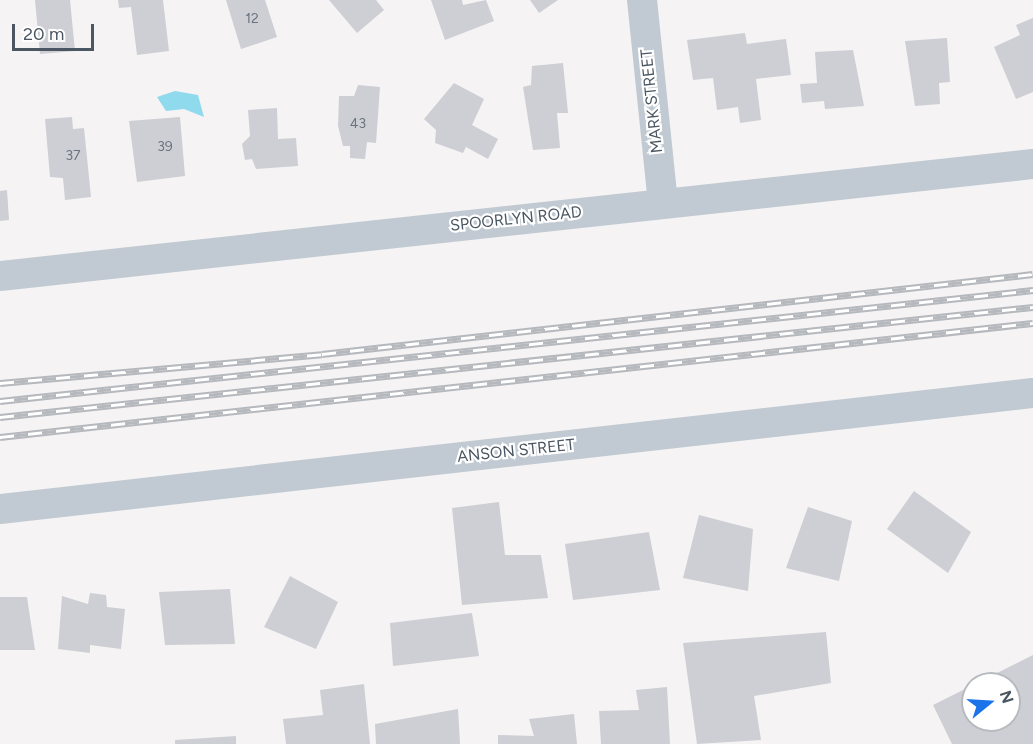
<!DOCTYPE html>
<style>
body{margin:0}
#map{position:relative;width:1033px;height:744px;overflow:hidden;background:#f5f3f3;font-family:Figtree,sans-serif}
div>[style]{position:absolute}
.water>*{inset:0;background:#90daee}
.building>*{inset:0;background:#cdcfd5}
.street>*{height:30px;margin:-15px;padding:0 15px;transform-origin:15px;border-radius:15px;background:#c1cad2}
.rail>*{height:7px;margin-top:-3.5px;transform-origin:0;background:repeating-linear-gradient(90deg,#fff 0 14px,#b5b8bd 0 28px);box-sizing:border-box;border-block:2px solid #b5b8bd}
span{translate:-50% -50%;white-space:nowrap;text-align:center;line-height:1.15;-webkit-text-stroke:4.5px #fff;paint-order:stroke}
.number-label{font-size:14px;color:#6b747e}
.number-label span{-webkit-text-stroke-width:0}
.street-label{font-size:16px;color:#4a5661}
.north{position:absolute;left:961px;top:672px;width:60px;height:60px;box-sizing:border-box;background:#fff;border:2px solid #b7bbc0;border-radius:50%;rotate:72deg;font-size:16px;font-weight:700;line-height:24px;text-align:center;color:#4a5661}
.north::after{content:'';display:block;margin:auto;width:21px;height:27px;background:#1a73e8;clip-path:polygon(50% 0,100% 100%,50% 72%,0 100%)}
.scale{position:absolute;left:12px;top:24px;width:82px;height:27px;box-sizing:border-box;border:3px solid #4a5661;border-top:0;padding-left:8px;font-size:18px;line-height:21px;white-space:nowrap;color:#4a5661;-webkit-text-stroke:4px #fff;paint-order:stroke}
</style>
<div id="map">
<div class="water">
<div style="clip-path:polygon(175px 91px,198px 95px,204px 117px,184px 109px,166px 111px,157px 97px)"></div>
</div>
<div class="building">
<div style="clip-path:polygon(35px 0,70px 0,75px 51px,40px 54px)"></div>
<div style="clip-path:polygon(118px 0,163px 0,169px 51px,137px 55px,131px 7px,119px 8px)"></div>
<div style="clip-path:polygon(226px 0,265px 0,277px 37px,241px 49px)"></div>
<div style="clip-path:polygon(329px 0,376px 0,384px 10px,357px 33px)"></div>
<div style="clip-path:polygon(431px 0,462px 0,463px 5px,486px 0,494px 21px,445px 40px)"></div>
<div style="clip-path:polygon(530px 0,558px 0,539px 13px)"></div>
<div style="clip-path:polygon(1033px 18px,1033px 92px,1016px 99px,994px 47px,1020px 35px,1016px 25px)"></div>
<div style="clip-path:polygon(745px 33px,747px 44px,786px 39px,791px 75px,756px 79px,761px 120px,740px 123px,738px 107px,717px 110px,713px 78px,693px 80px,687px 40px)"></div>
<div style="clip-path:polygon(947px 38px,950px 82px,939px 83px,940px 104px,915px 106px,905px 41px)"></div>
<div style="clip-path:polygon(853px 50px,864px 106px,825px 109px,824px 101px,802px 103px,800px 84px,817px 83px,815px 52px)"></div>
<div style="clip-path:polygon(563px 63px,568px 113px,557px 113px,560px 148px,533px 150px,523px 87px,531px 85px,532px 66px)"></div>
<div style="clip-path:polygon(454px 83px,484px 99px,472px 125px,498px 139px,488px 159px,466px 147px,463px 153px,435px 143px,436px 130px,424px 119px)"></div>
<div style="clip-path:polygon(358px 85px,380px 87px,376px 143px,367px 142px,365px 159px,350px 158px,350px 146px,343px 146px,338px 126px,339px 96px,354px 96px)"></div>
<div style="clip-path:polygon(277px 108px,278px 139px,296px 138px,298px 166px,256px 169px,252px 159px,245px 160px,242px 144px,250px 136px,248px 110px)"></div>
<div style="clip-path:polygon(72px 117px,73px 129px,84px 128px,91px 197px,65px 200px,63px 178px,50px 177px,45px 119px)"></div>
<div style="clip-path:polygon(180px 117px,185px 176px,137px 182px,129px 121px)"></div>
<div style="clip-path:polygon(7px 190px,9px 220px,0 221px,0 191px)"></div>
<div style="clip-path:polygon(914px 491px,971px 532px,948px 573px,887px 529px)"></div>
<div style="clip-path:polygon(499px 502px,505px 555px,541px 555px,548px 598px,462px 605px,452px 508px)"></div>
<div style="clip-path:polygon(808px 507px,852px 521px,839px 581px,786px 568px)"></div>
<div style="clip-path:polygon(699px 515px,753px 529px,748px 591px,683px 578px)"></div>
<div style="clip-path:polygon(649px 532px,660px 590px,573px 600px,565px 544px)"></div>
<div style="clip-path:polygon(290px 576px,338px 602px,316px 649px,264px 627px)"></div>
<div style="clip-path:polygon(230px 589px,235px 644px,165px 645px,159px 592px)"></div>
<div style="clip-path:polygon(90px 593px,106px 595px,107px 607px,125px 609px,121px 649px,90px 645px,90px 653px,58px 649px,62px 596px,88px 604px)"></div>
<div style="clip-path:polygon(0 597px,27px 597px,35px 650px,0 650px)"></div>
<div style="clip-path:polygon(472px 613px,479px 656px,393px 666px,390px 623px)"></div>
<div style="clip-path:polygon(826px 632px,831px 683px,754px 696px,761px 740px,697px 744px,683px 643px)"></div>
<div style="clip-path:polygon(1033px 655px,1033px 744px,952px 744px,933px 705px,973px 685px,973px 720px,1009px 720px,1009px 684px,975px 684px)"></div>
<div style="clip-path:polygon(364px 684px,370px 744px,286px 744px,283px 719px,323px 715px,320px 690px)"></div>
<div style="clip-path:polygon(667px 687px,670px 744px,601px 744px,599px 711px,639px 710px,636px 690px)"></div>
<div style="clip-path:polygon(458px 709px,460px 744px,376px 744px,375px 724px)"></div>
<div style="clip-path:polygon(574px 714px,577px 744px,498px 744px,498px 735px,534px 736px,529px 719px)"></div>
<div style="clip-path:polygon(236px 736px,236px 744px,175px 744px,175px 740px)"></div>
</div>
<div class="street">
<div style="left:642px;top:0;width:203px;rotate:84.1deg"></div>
<div style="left:0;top:276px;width:1039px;rotate:-6.19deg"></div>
<div style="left:0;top:509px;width:1039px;rotate:-6.41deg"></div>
</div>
<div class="rail">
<div style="left:0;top:383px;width:323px;rotate:-5.1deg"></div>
<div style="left:322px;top:354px;width:715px;rotate:-6.42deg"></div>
<div style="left:0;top:401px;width:1039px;rotate:-6.13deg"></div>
<div style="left:0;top:417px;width:1039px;rotate:-6.08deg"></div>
<div style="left:0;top:437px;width:1039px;rotate:-6.3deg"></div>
</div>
<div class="number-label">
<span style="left:252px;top:19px">12</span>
<span style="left:358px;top:124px">43</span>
<span style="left:165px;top:147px">39</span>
<span style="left:73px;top:156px">37</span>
</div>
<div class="street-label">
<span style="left:652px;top:101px;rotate:-96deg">MARK STREET</span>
<span style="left:516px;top:219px;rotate:-6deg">SPOORLYN ROAD</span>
<span style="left:516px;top:451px;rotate:-6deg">ANSON STREET</span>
</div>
<div class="north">N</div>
<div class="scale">20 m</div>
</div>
